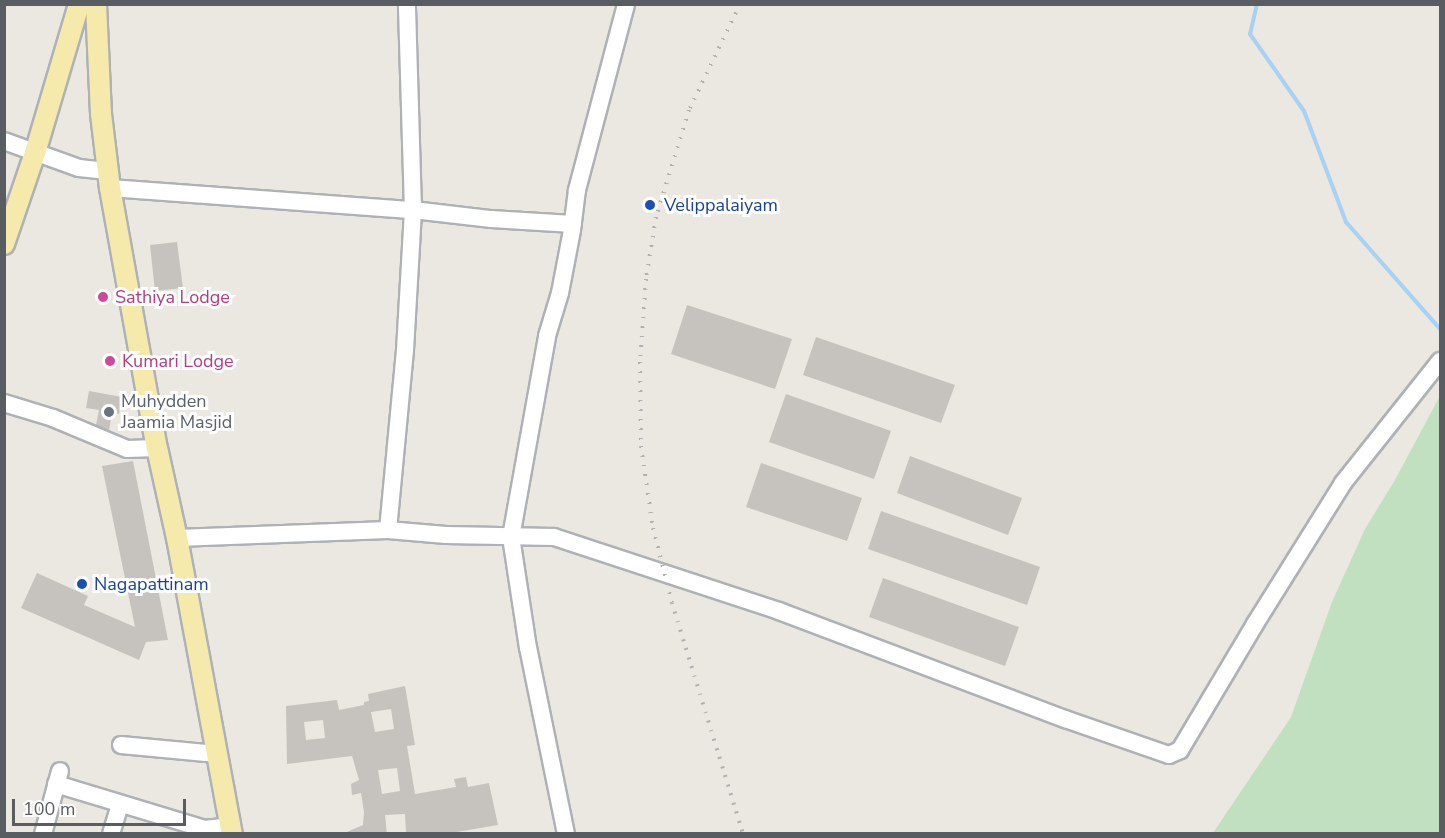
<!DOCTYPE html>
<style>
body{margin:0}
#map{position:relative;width:1445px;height:838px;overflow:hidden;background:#eae8e1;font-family:"Nunito Sans",sans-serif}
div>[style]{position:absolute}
.green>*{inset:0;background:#c0e0c0}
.stream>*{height:4px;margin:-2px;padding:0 2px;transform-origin:2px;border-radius:2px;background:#a7d2f4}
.building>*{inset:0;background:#c6c3be}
.roads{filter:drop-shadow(2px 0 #aeb1b5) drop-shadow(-2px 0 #aeb1b5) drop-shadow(0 2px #aeb1b5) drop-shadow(0 -2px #aeb1b5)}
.minor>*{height:16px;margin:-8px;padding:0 8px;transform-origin:8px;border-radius:8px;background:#fff}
.major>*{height:20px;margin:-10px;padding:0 10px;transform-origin:10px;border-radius:10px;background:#f5e9ab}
.rail>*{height:4px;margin-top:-2px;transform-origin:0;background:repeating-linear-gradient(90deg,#afb0b0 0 1.5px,transparent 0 9.5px)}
.dots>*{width:16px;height:16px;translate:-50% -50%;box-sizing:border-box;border:3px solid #fff;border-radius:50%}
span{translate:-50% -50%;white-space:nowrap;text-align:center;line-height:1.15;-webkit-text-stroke:6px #fff;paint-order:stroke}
.transit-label{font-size:18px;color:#164399}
.left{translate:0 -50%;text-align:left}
.hotel-label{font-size:18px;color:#b23c85}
.worship-label{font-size:18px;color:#5b616d}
.frame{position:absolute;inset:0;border:6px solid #595c60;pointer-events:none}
.scale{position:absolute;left:12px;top:799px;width:174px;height:27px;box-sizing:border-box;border:3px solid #595c60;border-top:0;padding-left:8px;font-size:18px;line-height:21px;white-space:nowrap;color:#595c60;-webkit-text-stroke:4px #fff;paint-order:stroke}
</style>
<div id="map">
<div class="green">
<div style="clip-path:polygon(1440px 396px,1440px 833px,1213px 833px,1291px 717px,1332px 602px,1365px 529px,1395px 480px)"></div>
</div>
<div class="stream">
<div style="left:1257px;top:4px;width:31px;rotate:103deg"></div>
<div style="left:1250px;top:34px;width:94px;rotate:55deg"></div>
<div style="left:1304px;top:111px;width:119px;rotate:69.3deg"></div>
<div style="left:1346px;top:222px;width:142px;rotate:48.7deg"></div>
</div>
<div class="building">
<div style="clip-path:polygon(177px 242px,183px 288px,155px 291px,150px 245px)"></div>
<div style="clip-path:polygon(687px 305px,792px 339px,775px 389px,671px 354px)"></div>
<div style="clip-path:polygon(816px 337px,955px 385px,941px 423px,803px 375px)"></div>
<div style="clip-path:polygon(89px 391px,122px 397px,119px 414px,112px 413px,109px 430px,96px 425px,99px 410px,86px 408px)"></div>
<div style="clip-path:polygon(786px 394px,891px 431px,874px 479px,769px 442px)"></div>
<div style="clip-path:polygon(910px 456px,1022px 498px,1008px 535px,897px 493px)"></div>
<div style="clip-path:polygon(133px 461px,168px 640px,146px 642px,139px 660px,21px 608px,37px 573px,88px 596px,84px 605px,135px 627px,102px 466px)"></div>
<div style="clip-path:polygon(761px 463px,862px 498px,847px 541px,746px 507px)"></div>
<div style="clip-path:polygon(881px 511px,1040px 567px,1027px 605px,868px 549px)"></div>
<div style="clip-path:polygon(883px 578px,1019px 627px,1005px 666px,869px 617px)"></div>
<div style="clip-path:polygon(evenodd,405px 686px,415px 745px,407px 746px,415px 794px,456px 787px,454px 779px,466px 777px,468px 787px,489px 783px,498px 825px,445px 834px,406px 834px,405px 814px,385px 815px,387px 834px,342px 834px,363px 825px,364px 812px,361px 793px,352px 795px,351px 784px,359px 780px,352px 756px,287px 764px,286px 706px,337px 700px,339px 710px,364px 705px,364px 702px,369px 701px,368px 694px,405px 686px,391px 709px,394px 729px,375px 732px,371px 712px,391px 709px,405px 686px,323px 720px,325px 738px,306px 740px,304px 722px,323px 720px,405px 686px,397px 768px,400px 791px,382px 794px,378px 770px,397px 768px)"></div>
</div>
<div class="roads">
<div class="minor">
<div style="left:4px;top:141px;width:80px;rotate:19.8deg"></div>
<div style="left:79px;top:168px;width:29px;rotate:6deg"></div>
<div style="left:110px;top:188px;width:304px;rotate:4.2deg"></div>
<div style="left:413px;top:210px;width:79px;rotate:6.6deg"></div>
<div style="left:491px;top:219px;width:82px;rotate:3.5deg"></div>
<div style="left:4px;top:403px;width:51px;rotate:17deg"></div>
<div style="left:53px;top:418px;width:80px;rotate:22.7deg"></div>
<div style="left:127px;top:449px;width:30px;rotate:-2deg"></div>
<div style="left:388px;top:530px;width:181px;rotate:-84.6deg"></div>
<div style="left:405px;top:350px;width:140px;rotate:-86.7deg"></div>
<div style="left:413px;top:210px;width:206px;rotate:-91.7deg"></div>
<div style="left:177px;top:538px;width:211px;rotate:-2.2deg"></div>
<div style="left:388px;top:530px;width:58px;rotate:4.9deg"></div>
<div style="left:446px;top:535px;width:108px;rotate:1.1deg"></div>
<div style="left:554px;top:537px;width:237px;rotate:18.2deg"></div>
<div style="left:779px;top:611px;width:306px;rotate:20.7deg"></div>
<div style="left:1065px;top:719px;width:110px;rotate:19.1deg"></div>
<div style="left:1169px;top:755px;width:12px;rotate:-24deg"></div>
<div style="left:1180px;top:750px;width:147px;rotate:-59.2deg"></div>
<div style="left:1255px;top:624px;width:166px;rotate:-58deg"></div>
<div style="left:1343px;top:483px;width:156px;rotate:-51.5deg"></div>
<div style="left:121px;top:745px;width:96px;rotate:5.4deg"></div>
<div style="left:56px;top:784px;width:156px;rotate:16.8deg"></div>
<div style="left:205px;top:829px;width:26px;rotate:-7deg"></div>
<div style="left:43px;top:834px;width:65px;rotate:-74.9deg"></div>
<div style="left:111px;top:834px;width:30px;rotate:-73deg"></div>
<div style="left:566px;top:834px;width:190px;rotate:-101.5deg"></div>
<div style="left:528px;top:648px;width:112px;rotate:-98.7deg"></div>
<div style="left:511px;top:537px;width:204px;rotate:-79.8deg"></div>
<div style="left:547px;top:336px;width:45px;rotate:-73.2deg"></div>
<div style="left:560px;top:293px;width:64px;rotate:-79.2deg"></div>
<div style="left:572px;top:230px;width:40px;rotate:-82.9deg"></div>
<div style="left:577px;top:190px;width:192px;rotate:-75.2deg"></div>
</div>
<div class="major">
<div style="left:96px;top:4px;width:110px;rotate:87.4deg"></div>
<div style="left:101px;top:114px;width:75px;rotate:83.1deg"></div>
<div style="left:110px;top:188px;width:264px;rotate:79.8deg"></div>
<div style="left:157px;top:448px;width:92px;rotate:77.5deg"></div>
<div style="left:177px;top:538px;width:301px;rotate:79.5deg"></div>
<div style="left:4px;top:244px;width:96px;rotate:-71.2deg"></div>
<div style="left:35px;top:153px;width:155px;rotate:-73.5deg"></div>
</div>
</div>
<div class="rail">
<div style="left:740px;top:4px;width:118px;rotate:115.7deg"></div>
<div style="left:689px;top:110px;width:112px;rotate:107.1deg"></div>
<div style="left:656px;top:217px;width:63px;rotate:99.2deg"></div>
<div style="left:646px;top:279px;width:83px;rotate:94.1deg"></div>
<div style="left:640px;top:362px;width:84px;rotate:89.3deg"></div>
<div style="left:641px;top:446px;width:83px;rotate:81.7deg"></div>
<div style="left:653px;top:528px;width:77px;rotate:75.8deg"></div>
<div style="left:672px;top:603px;width:242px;rotate:72.9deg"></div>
</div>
<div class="dots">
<div style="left:650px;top:205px;background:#1a4fb4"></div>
<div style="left:103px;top:297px;background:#d1479c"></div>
<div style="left:110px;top:361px;background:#d1479c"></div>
<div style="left:109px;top:412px;background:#6b7280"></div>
<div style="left:82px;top:584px;background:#1a4fb4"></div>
</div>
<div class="transit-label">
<span class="left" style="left:664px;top:205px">Velippalaiyam</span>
<span class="left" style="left:94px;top:584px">Nagapattinam</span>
</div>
<div class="hotel-label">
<span class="left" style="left:115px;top:297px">Sathiya Lodge</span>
<span class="left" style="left:122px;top:361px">Kumari Lodge</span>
</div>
<div class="worship-label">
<span class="left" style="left:121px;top:412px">Muhydden<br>Jaamia Masjid</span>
</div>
<div class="frame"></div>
<div class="scale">100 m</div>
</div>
